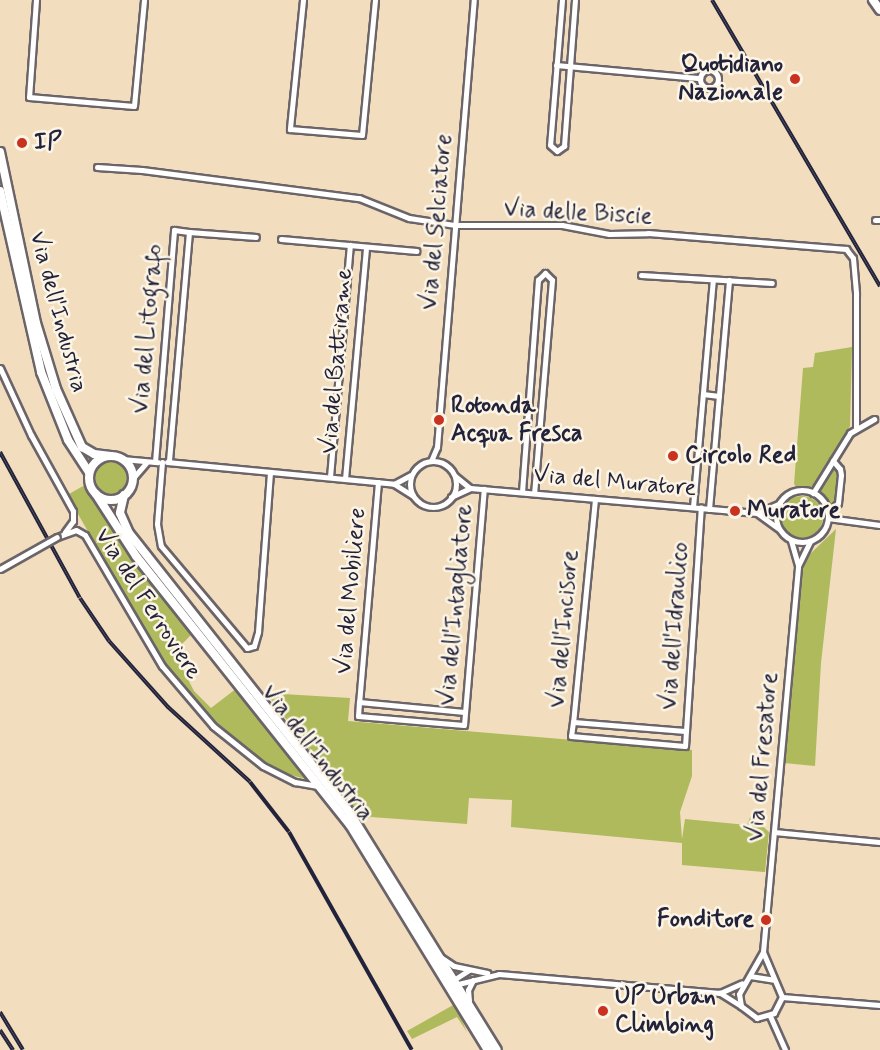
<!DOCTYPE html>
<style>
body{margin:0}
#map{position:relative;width:880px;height:1050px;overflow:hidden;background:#f2debf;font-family:Mynerve,sans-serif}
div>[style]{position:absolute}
.green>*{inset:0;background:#aeba5c}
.round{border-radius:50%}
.roads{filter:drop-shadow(2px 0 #6b6469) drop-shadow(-2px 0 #6b6469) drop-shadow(0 2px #6b6469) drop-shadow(0 -2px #6b6469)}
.minor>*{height:5px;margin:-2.5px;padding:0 2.5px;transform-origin:2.5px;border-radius:2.5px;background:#fff}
.minor>.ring{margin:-2.5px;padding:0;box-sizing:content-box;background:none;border:5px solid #fff;border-radius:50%}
.primary>*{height:8px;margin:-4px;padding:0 4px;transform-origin:4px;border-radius:4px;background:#fff}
.primary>.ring{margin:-4px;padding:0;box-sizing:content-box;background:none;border:8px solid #fff;border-radius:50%}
.rail>*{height:4px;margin-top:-2px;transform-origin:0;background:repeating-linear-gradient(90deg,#fcf5e5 0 4.5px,#22223b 0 9px);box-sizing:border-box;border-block:2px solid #22223b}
.bridges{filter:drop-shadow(2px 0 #6b6469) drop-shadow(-2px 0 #6b6469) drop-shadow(0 2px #6b6469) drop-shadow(0 -2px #6b6469)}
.minor-bridge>*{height:5px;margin:-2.5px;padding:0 2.5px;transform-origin:2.5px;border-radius:2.5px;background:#fff}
.dots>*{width:16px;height:16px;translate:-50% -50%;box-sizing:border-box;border:3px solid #fcf5e5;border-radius:50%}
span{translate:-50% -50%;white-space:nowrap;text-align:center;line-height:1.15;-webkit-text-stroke:5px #fcf5e5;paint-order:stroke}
.poi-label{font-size:24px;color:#22223b;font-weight:700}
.right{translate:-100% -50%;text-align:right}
.left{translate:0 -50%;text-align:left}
.street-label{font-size:24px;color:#22223b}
</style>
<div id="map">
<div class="green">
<div style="clip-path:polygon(852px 347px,850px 426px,819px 481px,809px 488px,797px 488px,794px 484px,803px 368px,813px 367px,815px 353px)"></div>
<div class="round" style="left:93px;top:461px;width:34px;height:34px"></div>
<div style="clip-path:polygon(837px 468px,835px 502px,830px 507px,819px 493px,832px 469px)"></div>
<div style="clip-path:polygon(85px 485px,132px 556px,193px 633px,174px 652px,194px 691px,211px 708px,237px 688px,312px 781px,281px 772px,234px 741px,198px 706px,162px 660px,67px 495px)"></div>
<div class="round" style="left:781px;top:496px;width:42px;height:42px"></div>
<div style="clip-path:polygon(836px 529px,821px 663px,815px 766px,784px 763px,803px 569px,808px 556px)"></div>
<div style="clip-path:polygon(266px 693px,350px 698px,348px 721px,692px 750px,692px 776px,680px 812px,682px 839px,685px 819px,747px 825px,751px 815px,769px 832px,765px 872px,682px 865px,682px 843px,511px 827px,512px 800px,469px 798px,467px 824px,371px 817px,364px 821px)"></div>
<div style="clip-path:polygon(455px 1004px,467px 1032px,457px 1017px,412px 1039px,407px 1031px)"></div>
</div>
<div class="roads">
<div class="minor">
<div style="left:36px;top:0;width:97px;rotate:94.1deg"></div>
<div style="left:29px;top:97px;width:105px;rotate:4.9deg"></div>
<div style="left:134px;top:106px;width:106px;rotate:-84.6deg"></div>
<div style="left:303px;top:0;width:130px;rotate:95.8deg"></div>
<div style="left:290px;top:129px;width:72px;rotate:4.8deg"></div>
<div style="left:362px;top:135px;width:136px;rotate:-84.5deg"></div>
<div style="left:562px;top:0;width:145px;rotate:94.7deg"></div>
<div style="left:550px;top:145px;width:9px;rotate:41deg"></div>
<div style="left:557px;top:151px;width:9px;rotate:-36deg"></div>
<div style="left:564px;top:146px;width:146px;rotate:-85.7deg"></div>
<div style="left:556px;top:65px;width:145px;rotate:5.2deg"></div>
<div class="ring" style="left:700px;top:70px;width:13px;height:13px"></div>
<div style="left:97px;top:167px;width:45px;rotate:3.8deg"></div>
<div style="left:142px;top:170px;width:219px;rotate:7.4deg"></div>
<div style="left:359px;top:198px;width:54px;rotate:21.8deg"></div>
<div style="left:409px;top:218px;width:47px;rotate:8.7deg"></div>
<div style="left:455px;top:225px;width:107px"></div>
<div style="left:562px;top:225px;width:48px;rotate:10.8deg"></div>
<div style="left:609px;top:234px;width:39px;rotate:-1deg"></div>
<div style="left:648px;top:233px;width:199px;rotate:4.6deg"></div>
<div style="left:846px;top:249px;width:11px;rotate:52deg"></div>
<div style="left:853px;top:258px;width:36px;rotate:85deg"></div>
<div style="left:856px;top:294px;width:133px;rotate:90deg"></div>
<div style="left:875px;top:220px;width:5px"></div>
<div style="left:189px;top:232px;width:67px;rotate:4.3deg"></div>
<div style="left:281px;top:239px;width:136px;rotate:5.1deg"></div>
<div style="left:641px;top:275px;width:131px;rotate:3.5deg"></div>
<div style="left:0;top:368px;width:74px;rotate:65.2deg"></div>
<div style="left:31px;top:435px;width:87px;rotate:61.1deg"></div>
<div style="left:73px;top:511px;width:10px;rotate:90deg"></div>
<div style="left:73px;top:521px;width:14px;rotate:126deg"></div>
<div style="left:703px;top:394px;width:16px;rotate:7deg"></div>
<div style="left:122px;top:459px;width:36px;rotate:5deg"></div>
<div style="left:431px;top:461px;width:15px;rotate:-67deg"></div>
<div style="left:437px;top:447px;width:449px;rotate:-85.3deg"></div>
<div class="ring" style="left:410px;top:461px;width:41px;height:41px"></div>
<div style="left:155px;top:462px;width:233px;rotate:-85.3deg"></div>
<div style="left:174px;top:230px;width:15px;rotate:8deg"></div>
<div style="left:189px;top:232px;width:231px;rotate:95deg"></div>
<div style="left:162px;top:462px;width:62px;rotate:94.6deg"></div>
<div style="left:157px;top:524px;width:22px;rotate:80deg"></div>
<div style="left:161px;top:546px;width:133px;rotate:49.9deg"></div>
<div style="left:247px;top:648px;width:7px;rotate:-16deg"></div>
<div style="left:254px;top:646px;width:15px;rotate:-74deg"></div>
<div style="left:258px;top:632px;width:160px;rotate:-85.7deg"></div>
<div style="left:167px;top:462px;width:228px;rotate:5.5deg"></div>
<div style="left:394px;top:484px;width:22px;rotate:32deg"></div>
<div style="left:455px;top:476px;width:19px;rotate:39deg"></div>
<div style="left:330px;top:477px;width:233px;rotate:-85.1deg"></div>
<div style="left:133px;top:478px;width:20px;rotate:-49deg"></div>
<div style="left:345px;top:479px;width:233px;rotate:-84.8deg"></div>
<div style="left:378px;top:482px;width:221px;rotate:94.9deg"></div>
<div style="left:359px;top:702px;width:106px;rotate:5.4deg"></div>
<div style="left:394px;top:484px;width:19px;rotate:-28deg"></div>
<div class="ring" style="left:776px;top:490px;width:47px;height:47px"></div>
<div style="left:522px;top:492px;width:213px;rotate:-85.7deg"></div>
<div style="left:538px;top:280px;width:10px;rotate:-45deg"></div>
<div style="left:545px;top:273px;width:10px;rotate:45deg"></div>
<div style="left:552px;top:280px;width:214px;rotate:94.8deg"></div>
<div style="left:813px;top:493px;width:70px;rotate:-58.3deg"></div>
<div style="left:850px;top:433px;width:28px;rotate:-30deg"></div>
<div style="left:451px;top:497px;width:21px;rotate:-25deg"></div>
<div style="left:470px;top:488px;width:288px;rotate:5deg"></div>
<div style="left:757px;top:513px;width:25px;rotate:-23deg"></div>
<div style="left:595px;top:499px;width:224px;rotate:95.6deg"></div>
<div style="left:573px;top:722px;width:113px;rotate:4.6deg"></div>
<div style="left:693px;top:507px;width:228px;rotate:-85deg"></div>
<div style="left:709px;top:509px;width:230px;rotate:-85deg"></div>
<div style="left:757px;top:513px;width:26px;rotate:36deg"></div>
<div style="left:828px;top:514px;width:15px;rotate:-48deg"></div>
<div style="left:838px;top:503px;width:28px;rotate:-84deg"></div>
<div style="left:841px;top:475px;width:6px;rotate:-99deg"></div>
<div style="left:840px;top:469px;width:11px;rotate:-131deg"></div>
<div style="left:828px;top:518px;width:52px;rotate:7.7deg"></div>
<div style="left:57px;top:537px;width:20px;rotate:-20deg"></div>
<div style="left:76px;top:530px;width:10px;rotate:29deg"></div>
<div style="left:85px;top:535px;width:152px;rotate:59.6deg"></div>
<div style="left:162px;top:666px;width:79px;rotate:49.6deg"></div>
<div style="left:213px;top:726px;width:64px;rotate:38.7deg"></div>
<div style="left:263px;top:766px;width:36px;rotate:27deg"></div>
<div style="left:295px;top:782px;width:23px;rotate:10deg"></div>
<div style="left:799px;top:564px;width:25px;rotate:-64deg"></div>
<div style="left:359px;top:702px;width:14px;rotate:94deg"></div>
<div style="left:358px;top:716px;width:106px;rotate:4.9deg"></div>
<div style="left:464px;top:725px;width:237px;rotate:-85.2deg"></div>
<div style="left:573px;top:722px;width:14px;rotate:98deg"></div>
<div style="left:571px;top:736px;width:114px;rotate:5deg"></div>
<div style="left:685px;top:746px;width:239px;rotate:-86.2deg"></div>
<div style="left:774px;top:832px;width:106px;rotate:5.4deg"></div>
<div style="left:763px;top:952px;width:49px;rotate:67.1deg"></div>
<div style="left:782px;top:997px;width:18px;rotate:117deg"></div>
<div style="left:774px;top:1013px;width:18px;rotate:164deg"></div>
<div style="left:757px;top:1018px;width:20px;rotate:-143deg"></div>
<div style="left:741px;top:1006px;width:12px;rotate:-99deg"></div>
<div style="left:739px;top:994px;width:48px;rotate:-60.3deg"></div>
<div style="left:763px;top:952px;width:389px;rotate:-84.8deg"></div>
<div style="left:798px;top:565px;width:26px;rotate:-106deg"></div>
<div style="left:442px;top:958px;width:14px;rotate:34deg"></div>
<div style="left:454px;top:966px;width:34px;rotate:12deg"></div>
<div style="left:750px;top:976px;width:24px;rotate:9deg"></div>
<div style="left:452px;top:981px;width:20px;rotate:-33deg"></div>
<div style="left:454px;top:985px;width:46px;rotate:-13.7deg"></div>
<div style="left:499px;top:974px;width:222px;rotate:4.9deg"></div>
<div style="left:782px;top:997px;width:98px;rotate:4.7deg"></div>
<div style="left:469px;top:1001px;width:11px;rotate:-95deg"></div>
<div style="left:468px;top:990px;width:11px;rotate:-63deg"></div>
<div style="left:741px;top:1006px;width:25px;rotate:-148deg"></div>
<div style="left:720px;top:993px;width:24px;rotate:-24deg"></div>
<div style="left:770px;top:1016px;width:37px;rotate:66deg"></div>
</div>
<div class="primary">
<div style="left:873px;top:0;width:12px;rotate:55deg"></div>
<div style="left:0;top:152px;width:175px;rotate:78.1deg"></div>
<div style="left:36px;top:323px;width:69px;rotate:73.1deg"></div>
<div style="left:56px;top:389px;width:64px;rotate:65.9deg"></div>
<div style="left:82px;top:447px;width:14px;rotate:30deg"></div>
<div style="left:94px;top:454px;width:17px;rotate:7deg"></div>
<div style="left:0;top:191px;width:186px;rotate:77.2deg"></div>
<div style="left:41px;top:372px;width:73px;rotate:68.3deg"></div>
<div style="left:68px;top:440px;width:38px;rotate:57deg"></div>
<div class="ring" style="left:89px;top:456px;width:36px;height:36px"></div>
<div style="left:96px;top:494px;width:74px;rotate:57.2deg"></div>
<div style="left:136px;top:556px;width:344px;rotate:51.5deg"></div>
<div style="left:350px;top:825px;width:264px;rotate:58.5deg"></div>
<div style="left:124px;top:495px;width:18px;rotate:103deg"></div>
<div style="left:120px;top:513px;width:22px;rotate:66deg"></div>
<div style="left:129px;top:533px;width:353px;rotate:51.7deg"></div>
<div style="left:348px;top:810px;width:282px;rotate:58.2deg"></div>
</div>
</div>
<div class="rail">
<div style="left:712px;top:0;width:332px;rotate:59.6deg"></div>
<div style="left:0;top:452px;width:166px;rotate:61.3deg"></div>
<div style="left:80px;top:598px;width:52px;rotate:56deg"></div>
<div style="left:109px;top:641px;width:89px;rotate:48.2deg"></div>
<div style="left:168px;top:707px;width:111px;rotate:42.4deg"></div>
<div style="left:250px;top:782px;width:63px;rotate:52deg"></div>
<div style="left:289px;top:832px;width:250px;rotate:60.6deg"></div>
<div style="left:0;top:1012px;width:44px;rotate:58.8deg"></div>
<div style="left:0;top:1030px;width:24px;rotate:57deg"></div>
</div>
<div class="bridges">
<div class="minor-bridge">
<div style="left:0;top:569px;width:65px;rotate:-29.3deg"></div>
</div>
</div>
<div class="dots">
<div style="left:795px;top:79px;background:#c8321e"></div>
<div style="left:22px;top:143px;background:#c8321e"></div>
<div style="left:439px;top:420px;background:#c8321e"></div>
<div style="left:673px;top:456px;background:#c8321e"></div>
<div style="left:735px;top:511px;background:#c8321e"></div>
<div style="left:766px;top:920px;background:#c8321e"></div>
<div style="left:603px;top:1011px;background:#c8321e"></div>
</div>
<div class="poi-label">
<span class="right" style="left:783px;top:79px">Quotidiano<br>Nazionale</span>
<span class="left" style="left:34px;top:143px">IP</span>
<span class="left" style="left:451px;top:420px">Rotonda<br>Acqua Fresca</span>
<span class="left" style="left:685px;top:456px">Circolo Red</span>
<span class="left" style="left:747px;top:511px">Muratore</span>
<span class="right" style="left:754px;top:920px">Fonditore</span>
<span class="left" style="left:615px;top:1011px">UP Urban<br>Climbing</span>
</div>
<div class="street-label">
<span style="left:578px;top:213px;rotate:3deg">Via delle Biscie</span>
<span style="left:437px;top:222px;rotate:-85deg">Via del Selciatore</span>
<span style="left:58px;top:312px;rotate:75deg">Via dell'Industria</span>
<span style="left:148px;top:329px;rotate:-85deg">Via del Litografo</span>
<span style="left:337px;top:361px;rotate:-85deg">Via del Battirame</span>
<span style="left:615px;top:482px;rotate:5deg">Via del Muratore</span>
<span style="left:351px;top:591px;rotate:-85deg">Via del Mobiliere</span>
<span style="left:148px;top:604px;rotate:57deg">Via del Ferroviere</span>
<span style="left:456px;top:605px;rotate:-85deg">Via dell'Intagliatore</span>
<span style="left:675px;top:626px;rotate:-86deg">Via dell'Idraulico</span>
<span style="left:564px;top:629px;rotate:-85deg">Via dell'Incisore</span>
<span style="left:317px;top:753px;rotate:52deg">Via dell'Industria</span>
<span style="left:763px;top:757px;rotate:-85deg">Via del Fresatore</span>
</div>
</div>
